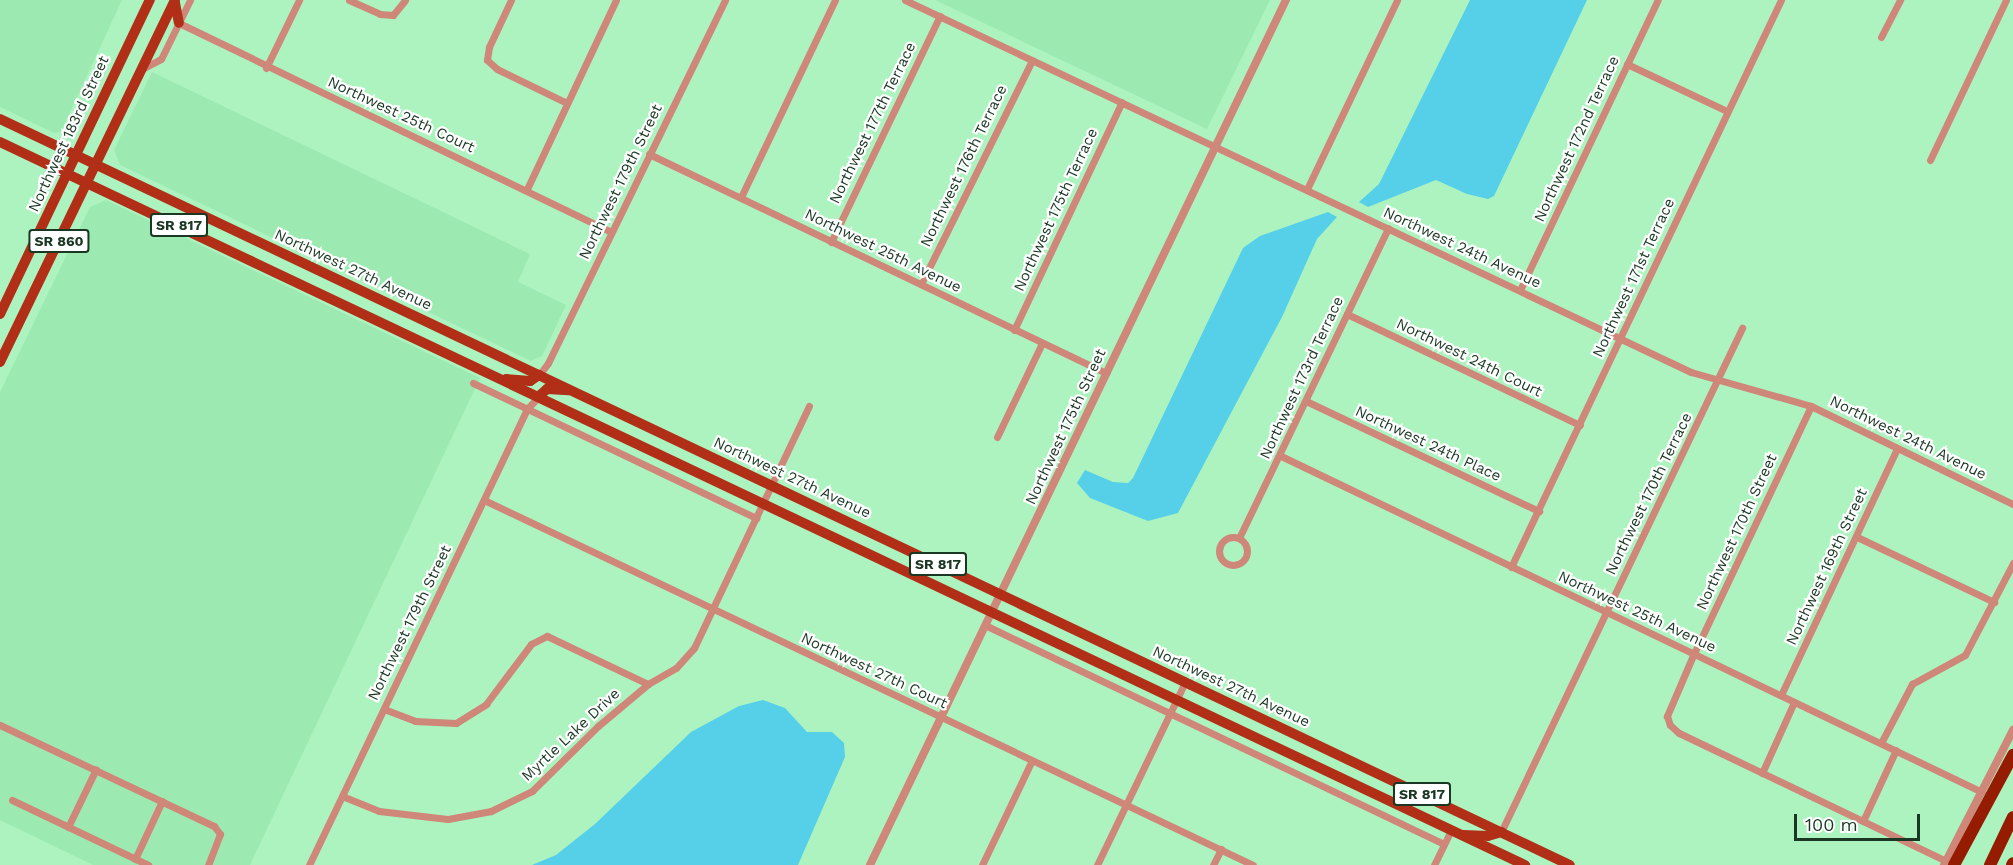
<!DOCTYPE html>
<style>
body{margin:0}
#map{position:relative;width:2013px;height:865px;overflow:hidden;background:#acf3c0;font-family:"Work Sans",sans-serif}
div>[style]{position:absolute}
.built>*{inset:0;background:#9ceab2}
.water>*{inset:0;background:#56d0e8}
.minor>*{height:7px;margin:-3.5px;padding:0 3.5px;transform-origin:3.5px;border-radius:3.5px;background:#ce8778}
.minor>.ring{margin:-3.5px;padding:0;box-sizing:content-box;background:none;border:7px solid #ce8778;border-radius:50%}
.tertiary>*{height:8px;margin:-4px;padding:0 4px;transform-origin:4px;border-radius:4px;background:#ce8778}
.primary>*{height:10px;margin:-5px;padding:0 5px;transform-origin:5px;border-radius:5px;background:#b12f16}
.motorway>*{height:12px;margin:-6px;padding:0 6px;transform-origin:6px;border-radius:6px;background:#951b01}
span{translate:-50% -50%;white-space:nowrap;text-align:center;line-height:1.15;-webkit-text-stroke:4.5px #fff;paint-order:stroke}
.shield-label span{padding:2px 4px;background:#fff;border:2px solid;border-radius:4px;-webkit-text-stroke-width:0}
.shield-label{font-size:14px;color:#1a3723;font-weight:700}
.street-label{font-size:15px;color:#1a3723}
.scale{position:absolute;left:1794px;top:814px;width:126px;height:27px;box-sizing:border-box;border:3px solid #1a3723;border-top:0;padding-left:8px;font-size:18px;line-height:21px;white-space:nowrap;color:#1a3723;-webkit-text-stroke:4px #fff;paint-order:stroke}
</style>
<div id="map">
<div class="built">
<div style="clip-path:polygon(0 0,122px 0,61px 132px,54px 133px,0 107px)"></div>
<div style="clip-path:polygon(935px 0,1270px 0,1207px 129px)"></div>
<div style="clip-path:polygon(152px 72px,530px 254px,518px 282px,566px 305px,542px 356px,531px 361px,120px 165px,114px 150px)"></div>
<div style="clip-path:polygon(106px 200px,480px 378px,250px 865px,93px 865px,0 820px,0 392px,90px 207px)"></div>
</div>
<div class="water">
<div style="clip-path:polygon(1470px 0,1587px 0,1494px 196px,1488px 199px,1467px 194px,1436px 180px,1368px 207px,1359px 202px,1379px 184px)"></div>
<div style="clip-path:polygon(1328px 212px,1337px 217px,1317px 239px,1282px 317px,1178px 513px,1148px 521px,1090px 498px,1077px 483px,1085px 470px,1113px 482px,1128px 483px,1133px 478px,1243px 248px,1260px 236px)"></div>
<div style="clip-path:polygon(763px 700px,785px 708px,807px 732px,832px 732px,844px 743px,845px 757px,798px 865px,532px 865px,556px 855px,595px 824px,691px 732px,739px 706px)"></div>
</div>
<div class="minor">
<div style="left:349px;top:0;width:34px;rotate:24deg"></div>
<div style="left:380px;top:14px;width:13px;rotate:4deg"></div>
<div style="left:393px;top:15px;width:19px;rotate:-51deg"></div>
<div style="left:511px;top:0;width:52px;rotate:115.1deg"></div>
<div style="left:489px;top:47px;width:13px;rotate:99deg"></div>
<div style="left:487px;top:60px;width:13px;rotate:42deg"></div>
<div style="left:497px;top:69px;width:78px;rotate:25.9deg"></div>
<div style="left:905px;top:0;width:870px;rotate:25.33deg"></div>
<div style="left:1691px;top:372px;width:125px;rotate:15.8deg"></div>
<div style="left:1811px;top:406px;width:225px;rotate:25.9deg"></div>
<div style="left:179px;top:23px;width:480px;rotate:25.8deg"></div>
<div style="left:1881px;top:37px;width:42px;rotate:-62.8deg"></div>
<div style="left:1627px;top:64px;width:110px;rotate:25.2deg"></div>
<div style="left:266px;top:68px;width:76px;rotate:-64.1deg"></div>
<div style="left:142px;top:69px;width:21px;rotate:-28deg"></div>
<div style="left:161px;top:59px;width:66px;rotate:-63.8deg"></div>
<div style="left:649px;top:154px;width:507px;rotate:25.6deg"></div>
<div style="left:1930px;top:160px;width:177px;rotate:-64.6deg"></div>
<div style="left:527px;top:189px;width:209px;rotate:-64.8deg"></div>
<div style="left:1307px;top:189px;width:209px;rotate:-64.5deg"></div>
<div style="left:741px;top:197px;width:218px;rotate:-64.5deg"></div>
<div style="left:831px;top:242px;width:251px;rotate:-64.3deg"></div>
<div style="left:921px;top:284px;width:250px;rotate:-63.6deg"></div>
<div style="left:1520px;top:290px;width:321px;rotate:-64.6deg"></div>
<div style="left:1347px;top:314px;width:258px;rotate:25.5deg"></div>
<div style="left:1014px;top:330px;width:252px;rotate:-64.7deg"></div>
<div style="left:539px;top:375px;width:15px;rotate:-53deg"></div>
<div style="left:548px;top:363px;width:404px;rotate:-64deg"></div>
<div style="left:473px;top:383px;width:314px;rotate:25.5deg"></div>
<div style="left:1306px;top:401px;width:258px;rotate:25.3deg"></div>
<div style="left:1811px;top:406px;width:273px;rotate:115.3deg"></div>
<div style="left:1694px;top:653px;width:69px;rotate:113.2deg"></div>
<div style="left:1667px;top:716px;width:9px;rotate:72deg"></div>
<div style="left:1670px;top:725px;width:12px;rotate:42deg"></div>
<div style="left:1679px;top:733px;width:296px;rotate:25.6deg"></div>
<div style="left:997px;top:437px;width:104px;rotate:-64.4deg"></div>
<div style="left:1281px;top:456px;width:777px;rotate:25.61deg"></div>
<div style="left:484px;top:500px;width:851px;rotate:25.39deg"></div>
<div class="ring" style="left:1219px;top:537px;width:21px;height:21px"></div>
<div style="left:1857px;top:537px;width:152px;rotate:25.4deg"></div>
<div style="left:1239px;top:538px;width:344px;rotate:-64.3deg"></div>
<div style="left:1511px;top:567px;width:628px;rotate:-64.54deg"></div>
<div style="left:987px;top:626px;width:506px;rotate:25.5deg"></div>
<div style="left:1781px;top:695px;width:272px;rotate:-64.8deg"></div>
<div style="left:384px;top:709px;width:33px;rotate:21deg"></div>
<div style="left:415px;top:721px;width:41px;rotate:2.8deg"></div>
<div style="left:456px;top:723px;width:36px;rotate:-32deg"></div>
<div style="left:486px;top:704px;width:75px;rotate:-53.1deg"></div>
<div style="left:531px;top:644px;width:18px;rotate:-27deg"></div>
<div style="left:547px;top:636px;width:112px;rotate:25.4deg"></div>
<div style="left:0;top:725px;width:237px;rotate:25.3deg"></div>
<div style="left:214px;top:826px;width:10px;rotate:53deg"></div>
<div style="left:220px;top:834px;width:33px;rotate:111deg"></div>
<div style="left:1881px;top:743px;width:67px;rotate:-62.3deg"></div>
<div style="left:1912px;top:684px;width:60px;rotate:-28.7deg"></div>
<div style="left:1965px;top:655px;width:104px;rotate:-62.4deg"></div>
<div style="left:1762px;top:773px;width:78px;rotate:-65.7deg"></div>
<div style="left:342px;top:796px;width:40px;rotate:22deg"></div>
<div style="left:379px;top:811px;width:69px;rotate:6.6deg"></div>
<div style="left:448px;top:819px;width:44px;rotate:-10.5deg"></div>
<div style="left:491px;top:811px;width:46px;rotate:-26deg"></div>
<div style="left:532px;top:791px;width:93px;rotate:-44.6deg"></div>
<div style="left:598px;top:726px;width:65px;rotate:-40deg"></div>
<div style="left:648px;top:684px;width:32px;rotate:-30deg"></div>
<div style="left:676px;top:668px;width:27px;rotate:-48deg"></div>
<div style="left:694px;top:648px;width:268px;rotate:-64.6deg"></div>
<div style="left:12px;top:800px;width:151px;rotate:25.5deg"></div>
<div style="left:1863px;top:821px;width:78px;rotate:-65.1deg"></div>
<div style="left:68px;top:827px;width:64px;rotate:-64.2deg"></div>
<div style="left:1501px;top:832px;width:559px;rotate:-64.44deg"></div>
<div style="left:135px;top:859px;width:64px;rotate:-65deg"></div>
<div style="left:309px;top:865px;width:505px;rotate:-64.45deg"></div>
<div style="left:527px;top:409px;width:18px;rotate:-47deg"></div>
<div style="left:982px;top:865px;width:116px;rotate:-64.5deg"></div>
<div style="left:1097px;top:865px;width:203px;rotate:-64.3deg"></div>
<div style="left:1213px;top:865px;width:18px;rotate:-63deg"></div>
<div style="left:1434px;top:865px;width:39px;rotate:-64deg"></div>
</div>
<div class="tertiary">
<div style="left:870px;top:865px;width:960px;rotate:-64.32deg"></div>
<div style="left:1944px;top:865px;width:152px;rotate:-62.9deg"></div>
</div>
<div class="primary">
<div style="left:175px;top:3px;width:20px;rotate:79deg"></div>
<div style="left:0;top:119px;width:1738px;rotate:25.42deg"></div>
<div style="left:0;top:142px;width:1688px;rotate:25.37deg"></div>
<div style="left:0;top:314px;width:348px;rotate:-64.5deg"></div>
<div style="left:0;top:362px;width:402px;rotate:-64.2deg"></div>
<div style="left:506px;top:379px;width:24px;rotate:5deg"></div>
<div style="left:530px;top:381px;width:11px;rotate:-34deg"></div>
<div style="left:539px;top:396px;width:11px;rotate:-41deg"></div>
<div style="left:547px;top:389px;width:22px;rotate:3deg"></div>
<div style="left:1463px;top:835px;width:25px;rotate:2deg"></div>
<div style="left:1488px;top:836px;width:14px;rotate:-17deg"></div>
</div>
<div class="motorway">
<div style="left:1954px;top:865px;width:125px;rotate:-61.8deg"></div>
<div style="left:1990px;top:865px;width:53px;rotate:-64.4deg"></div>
<div style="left:2012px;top:865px;width:2px;rotate:-63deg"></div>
</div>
<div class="shield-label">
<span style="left:179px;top:225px">SR 817</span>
<span style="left:59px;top:241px">SR 860</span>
<span style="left:938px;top:564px">SR 817</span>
<span style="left:1422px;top:794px">SR 817</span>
</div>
<div class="street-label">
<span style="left:401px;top:115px;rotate:25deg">Northwest 25th Court</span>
<span style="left:873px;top:123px;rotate:-64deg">Northwest 177th Terrace</span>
<span style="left:69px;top:134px;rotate:-65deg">Northwest 183rd Street</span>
<span style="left:1577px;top:139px;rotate:-65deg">Northwest 172nd Terrace</span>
<span style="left:964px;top:166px;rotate:-64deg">Northwest 176th Terrace</span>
<span style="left:621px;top:182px;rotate:-64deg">Northwest 179th Street</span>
<span style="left:1056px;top:210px;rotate:-65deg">Northwest 175th Terrace</span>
<span style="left:1462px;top:248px;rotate:25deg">Northwest 24th Avenue</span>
<span style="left:883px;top:251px;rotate:26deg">Northwest 25th Avenue</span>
<span style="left:353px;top:270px;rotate:25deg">Northwest 27th Avenue</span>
<span style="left:1634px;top:278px;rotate:-65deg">Northwest 171st Terrace</span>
<span style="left:1469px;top:358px;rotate:26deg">Northwest 24th Court</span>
<span style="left:1302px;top:378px;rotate:-65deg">Northwest 173rd Terrace</span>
<span style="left:1066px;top:427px;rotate:-65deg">Northwest 175th Street</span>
<span style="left:1908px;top:438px;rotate:26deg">Northwest 24th Avenue</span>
<span style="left:1428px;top:444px;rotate:25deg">Northwest 24th Place</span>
<span style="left:792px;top:478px;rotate:25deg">Northwest 27th Avenue</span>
<span style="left:1649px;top:494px;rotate:-64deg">Northwest 170th Terrace</span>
<span style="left:1737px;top:532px;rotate:-65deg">Northwest 170th Street</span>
<span style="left:1827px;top:567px;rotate:-65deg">Northwest 169th Street</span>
<span style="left:1637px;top:612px;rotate:25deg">Northwest 25th Avenue</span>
<span style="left:410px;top:623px;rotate:-64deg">Northwest 179th Street</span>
<span style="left:874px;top:671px;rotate:25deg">Northwest 27th Court</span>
<span style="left:1231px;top:687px;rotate:25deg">Northwest 27th Avenue</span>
<span style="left:571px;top:735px;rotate:-43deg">Myrtle Lake Drive</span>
</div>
<div class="scale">100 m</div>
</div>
